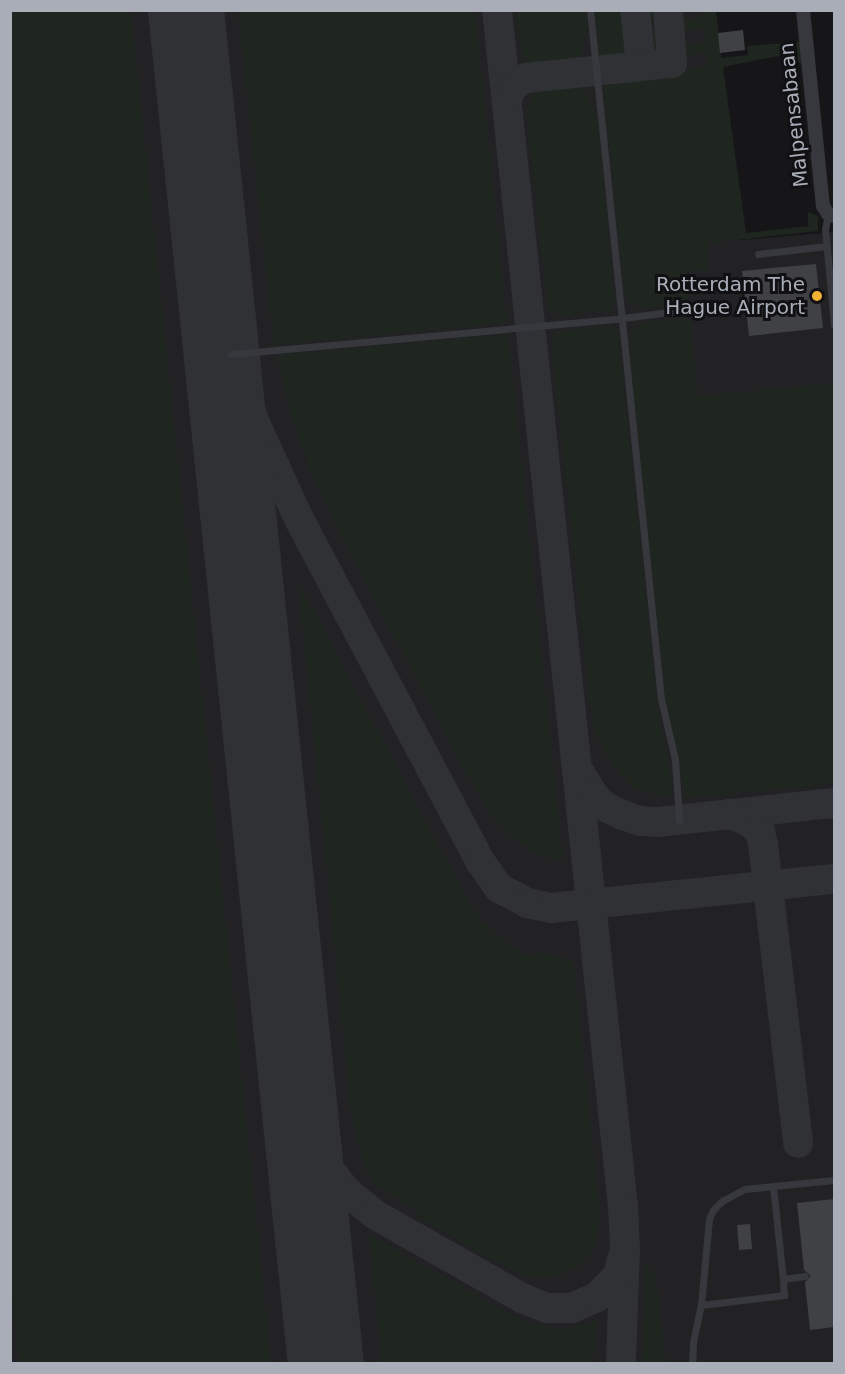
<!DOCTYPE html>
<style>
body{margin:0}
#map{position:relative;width:845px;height:1374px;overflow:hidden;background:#161618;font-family:"DejaVu Sans",sans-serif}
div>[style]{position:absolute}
.built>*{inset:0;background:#222225}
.green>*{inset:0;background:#1e261f}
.taxiway>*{height:30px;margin:-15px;padding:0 15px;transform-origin:15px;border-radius:15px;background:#303135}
.runway>*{height:76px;margin:-38px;padding:0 38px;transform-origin:38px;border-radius:38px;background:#303135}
.building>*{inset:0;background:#404145}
.lane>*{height:7px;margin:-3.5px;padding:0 3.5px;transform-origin:3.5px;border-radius:3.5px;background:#37383d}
.street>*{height:14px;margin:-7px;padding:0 7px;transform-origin:7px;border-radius:7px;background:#37383d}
.dots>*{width:16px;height:16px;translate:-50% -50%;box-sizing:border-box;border:3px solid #111113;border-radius:50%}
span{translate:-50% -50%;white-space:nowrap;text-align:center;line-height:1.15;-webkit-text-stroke:6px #111113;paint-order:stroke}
.street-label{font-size:20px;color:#a8adb8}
.poi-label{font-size:20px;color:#a8adb8}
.right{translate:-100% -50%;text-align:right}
.frame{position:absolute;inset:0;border:12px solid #a8adb8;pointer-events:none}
</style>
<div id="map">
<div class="built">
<div style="clip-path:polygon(10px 11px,716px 11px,741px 240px,834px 232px,834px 1363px,11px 1363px)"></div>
</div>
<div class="green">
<div style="clip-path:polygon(10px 11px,131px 11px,271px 1363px,19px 1363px,10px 1279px)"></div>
<div style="clip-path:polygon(238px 11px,475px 11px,507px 323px,274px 345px)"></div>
<div style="clip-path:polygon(516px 11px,586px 11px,588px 29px,579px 64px,547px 66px,531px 63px,525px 59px,520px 47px)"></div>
<div style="clip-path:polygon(595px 11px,628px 11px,633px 42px,630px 58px,600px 62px)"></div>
<div style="clip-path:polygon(645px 11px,662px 13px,666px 48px,663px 55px,651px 56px,646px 51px,642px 15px)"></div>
<div style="clip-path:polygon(703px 11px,716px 11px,721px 58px,748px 55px,747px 46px,800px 42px,802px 63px,797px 62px,793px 53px,723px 67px,746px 233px,808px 226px,808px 212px,818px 216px,818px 231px,708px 243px,708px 270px,685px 271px,689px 303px,644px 308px,629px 302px,624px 292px,603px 79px,708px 66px,706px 53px,680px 56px,679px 45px,706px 42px,704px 29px,677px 31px,676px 20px,703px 17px)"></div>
<div style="clip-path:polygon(580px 82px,597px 114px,615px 303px,608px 311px,559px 315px,548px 308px,526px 111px,533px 93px,543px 87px)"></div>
<div style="clip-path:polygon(687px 317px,690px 319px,698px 396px,834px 383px,834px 784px,684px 798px,680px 760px,668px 719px,629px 350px,632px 331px,643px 322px)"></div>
<div style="clip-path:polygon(608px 325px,618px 331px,658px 711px,671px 777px,671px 798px,635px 789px,613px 766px,593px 730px,551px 340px,558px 332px)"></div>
<div style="clip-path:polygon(508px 334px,563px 860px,540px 856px,510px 836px,491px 815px,467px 774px,340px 534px,309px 468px,290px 412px,277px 355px)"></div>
<div style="clip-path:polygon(298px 582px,469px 903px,482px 921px,500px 938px,525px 955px,532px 957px,536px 951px,567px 959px,576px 965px,574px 966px,600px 1216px,595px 1246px,582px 1263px,572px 1270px,552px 1277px,535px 1278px,519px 1273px,491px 1257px,490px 1259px,416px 1215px,418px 1212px,373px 1183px,365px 1169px,351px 1113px)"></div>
<div style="clip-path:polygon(369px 1235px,525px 1322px,561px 1329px,585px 1325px,598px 1319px,592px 1363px,382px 1363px)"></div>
<div style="clip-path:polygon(645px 1262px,656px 1278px,666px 1363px,642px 1363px)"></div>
</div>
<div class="taxiway">
<div style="left:497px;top:10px;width:1204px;rotate:83.99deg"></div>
<div style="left:623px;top:1207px;width:41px;rotate:87.2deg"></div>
<div style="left:625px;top:1248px;width:116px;rotate:92deg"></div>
<div style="left:635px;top:10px;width:53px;rotate:83.5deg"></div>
<div style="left:641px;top:63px;width:7px;rotate:146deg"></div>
<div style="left:507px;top:103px;width:10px;rotate:-79deg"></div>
<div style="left:509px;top:93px;width:11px;rotate:-56deg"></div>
<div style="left:515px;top:84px;width:13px;rotate:-29deg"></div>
<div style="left:526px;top:78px;width:147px;rotate:-5.9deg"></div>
<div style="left:672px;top:63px;width:53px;rotate:-94.3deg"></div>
<div style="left:213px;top:279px;width:46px;rotate:79.9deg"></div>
<div style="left:221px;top:324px;width:105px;rotate:71deg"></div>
<div style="left:255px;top:423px;width:106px;rotate:65.4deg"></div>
<div style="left:299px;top:519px;width:387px;rotate:62.1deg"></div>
<div style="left:480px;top:861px;width:33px;rotate:55deg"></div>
<div style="left:499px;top:888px;width:32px;rotate:28deg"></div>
<div style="left:527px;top:903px;width:25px;rotate:12deg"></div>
<div style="left:551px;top:908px;width:284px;rotate:-5.9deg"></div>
<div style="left:577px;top:768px;width:31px;rotate:59deg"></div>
<div style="left:593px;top:795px;width:16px;rotate:45deg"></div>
<div style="left:604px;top:806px;width:18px;rotate:27deg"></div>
<div style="left:620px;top:814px;width:21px;rotate:19deg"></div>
<div style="left:640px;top:821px;width:18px;rotate:3deg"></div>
<div style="left:658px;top:822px;width:177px;rotate:-6.2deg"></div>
<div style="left:729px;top:814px;width:20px;rotate:20deg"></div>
<div style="left:748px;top:821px;width:16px;rotate:40deg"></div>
<div style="left:760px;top:831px;width:13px;rotate:77deg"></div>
<div style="left:763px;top:844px;width:301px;rotate:83.3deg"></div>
<div style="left:296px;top:1080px;width:47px;rotate:76.6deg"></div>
<div style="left:307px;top:1126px;width:42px;rotate:64.7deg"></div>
<div style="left:325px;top:1164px;width:34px;rotate:52deg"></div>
<div style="left:346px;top:1191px;width:36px;rotate:39deg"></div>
<div style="left:374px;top:1214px;width:170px;rotate:29.6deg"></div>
<div style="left:522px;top:1298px;width:27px;rotate:22deg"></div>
<div style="left:547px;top:1308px;width:25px"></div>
<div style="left:572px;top:1308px;width:27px;rotate:-24deg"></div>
<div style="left:597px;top:1297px;width:30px;rotate:-46deg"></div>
<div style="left:618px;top:1275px;width:20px;rotate:-75deg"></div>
</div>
<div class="runway">
<div style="left:186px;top:10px;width:1361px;rotate:84.1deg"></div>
</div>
<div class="building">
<div style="clip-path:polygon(743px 30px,745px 50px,720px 53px,718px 33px)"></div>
<div style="clip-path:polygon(816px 264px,823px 328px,749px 336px,742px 271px)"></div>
<div style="clip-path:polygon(834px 1199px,834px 1327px,810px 1330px,805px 1282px,811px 1276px,804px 1270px,797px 1203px)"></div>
<div style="clip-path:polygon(750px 1224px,752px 1249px,739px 1250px,737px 1225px)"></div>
</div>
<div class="lane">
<div style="left:590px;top:10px;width:693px;rotate:84.12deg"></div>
<div style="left:661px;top:699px;width:62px;rotate:76.9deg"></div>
<div style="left:675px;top:759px;width:61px;rotate:86.2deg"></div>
<div style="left:828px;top:214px;width:15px;rotate:101deg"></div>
<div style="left:825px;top:229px;width:96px;rotate:84.6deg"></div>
<div style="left:758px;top:254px;width:69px;rotate:-6.6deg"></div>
<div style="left:231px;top:354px;width:394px;rotate:-5.2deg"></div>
<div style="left:623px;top:318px;width:70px;rotate:-7.4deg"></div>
<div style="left:773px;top:1186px;width:94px;rotate:83.9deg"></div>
<div style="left:701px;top:1305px;width:86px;rotate:-84.7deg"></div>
<div style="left:709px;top:1219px;width:10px;rotate:-66deg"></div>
<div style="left:713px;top:1210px;width:13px;rotate:-45deg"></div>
<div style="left:722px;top:1201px;width:26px;rotate:-28deg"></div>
<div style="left:745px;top:1189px;width:89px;rotate:-5.8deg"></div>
<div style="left:692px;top:1364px;width:22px;rotate:-87deg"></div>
<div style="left:693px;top:1342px;width:38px;rotate:-78deg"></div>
<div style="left:701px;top:1305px;width:84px;rotate:-6.9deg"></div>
<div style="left:784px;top:1295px;width:16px;rotate:-94deg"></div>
<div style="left:783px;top:1279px;width:22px;rotate:-8deg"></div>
</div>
<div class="street">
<div style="left:803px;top:10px;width:197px;rotate:84.2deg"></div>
<div style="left:823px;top:206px;width:9px;rotate:58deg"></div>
<div style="left:828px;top:214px;width:6px;rotate:18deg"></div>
</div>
<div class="dots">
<div style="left:817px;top:296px;background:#f2b134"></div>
</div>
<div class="street-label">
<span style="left:794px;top:115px;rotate:-96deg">Malpensabaan</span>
</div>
<div class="poi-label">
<span class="right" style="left:805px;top:296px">Rotterdam The<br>Hague Airport</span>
</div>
<div class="frame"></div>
</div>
